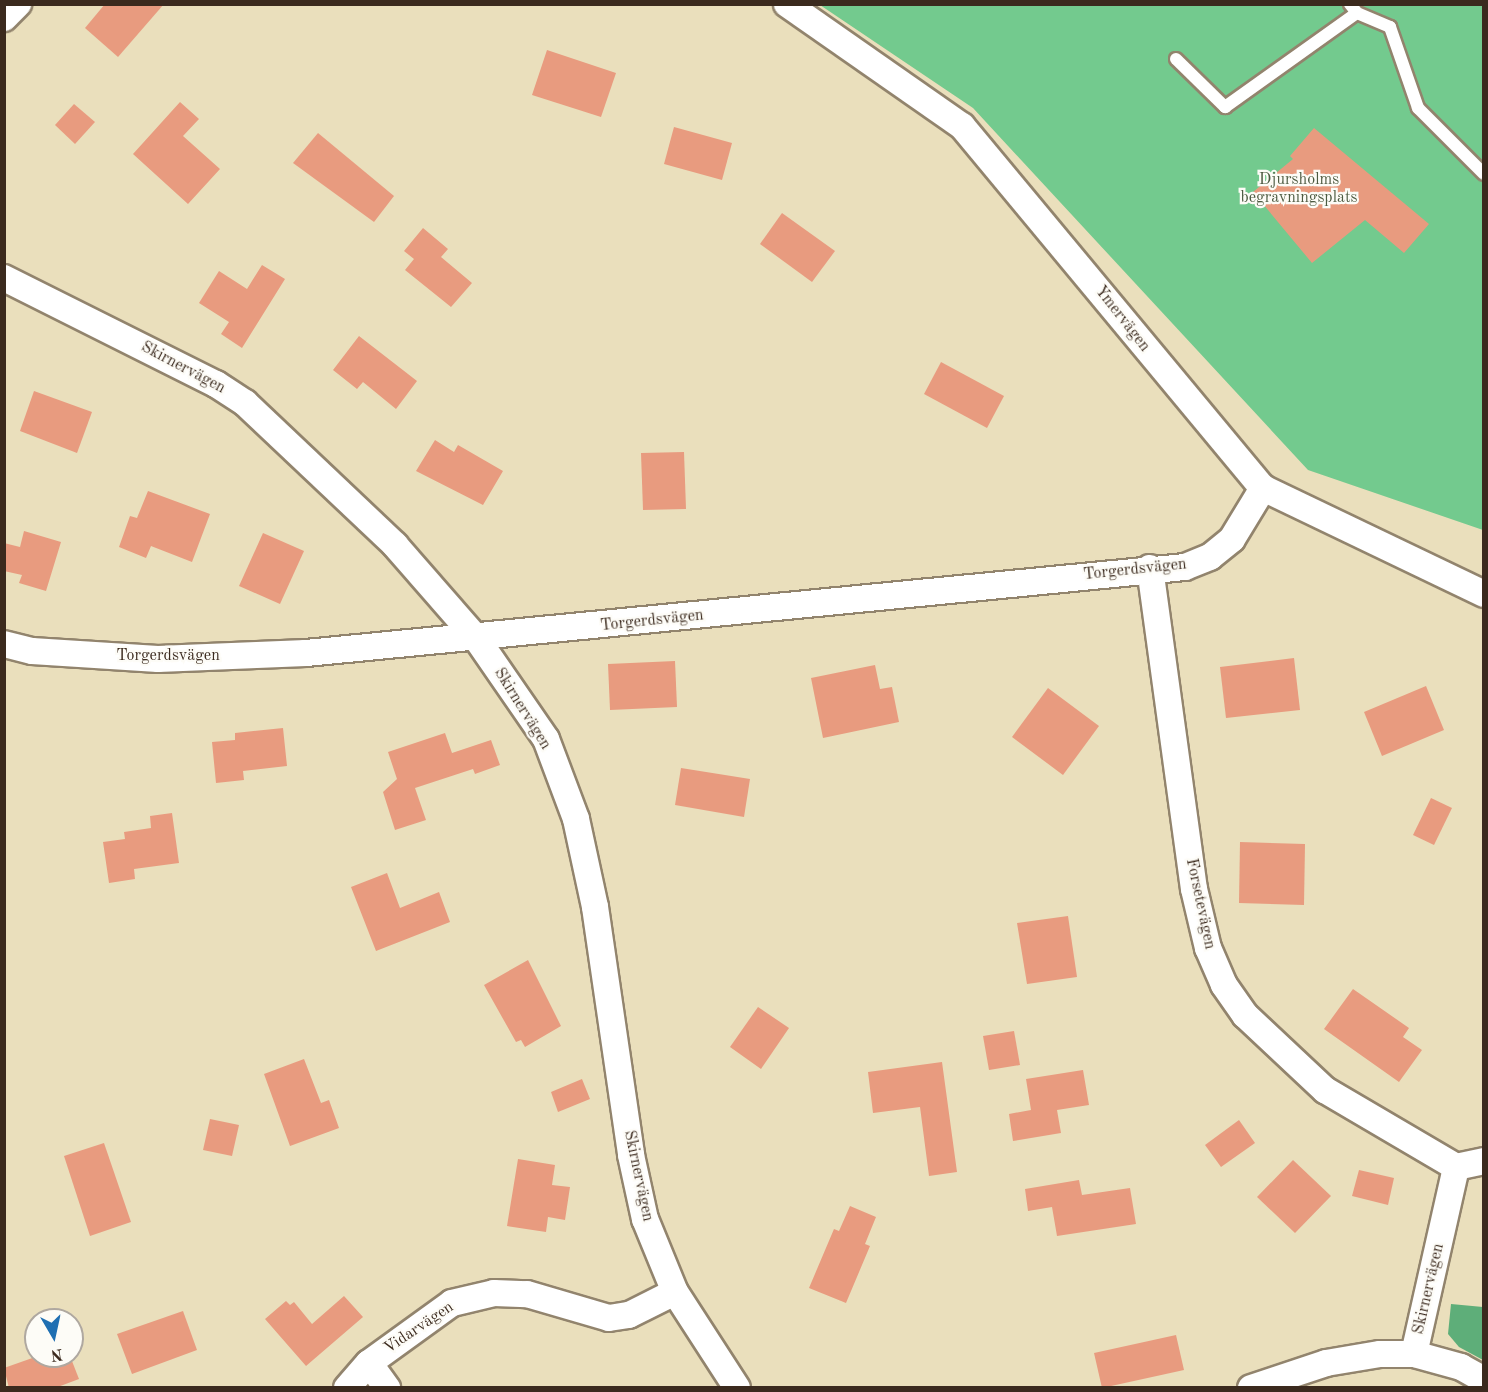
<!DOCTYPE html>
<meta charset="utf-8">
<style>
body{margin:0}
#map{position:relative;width:1488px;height:1392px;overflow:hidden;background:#eadfbc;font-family:"Old Standard TT",serif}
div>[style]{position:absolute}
.green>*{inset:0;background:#73ca8e}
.forest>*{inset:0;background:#5eae79}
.building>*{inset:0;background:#e89b7f}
.roads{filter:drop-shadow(2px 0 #92846d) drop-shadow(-2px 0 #92846d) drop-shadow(0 2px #92846d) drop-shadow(0 -2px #92846d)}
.service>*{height:12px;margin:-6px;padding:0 6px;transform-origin:6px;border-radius:6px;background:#fff}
.minor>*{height:26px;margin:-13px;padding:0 13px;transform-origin:13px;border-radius:13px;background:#fff}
span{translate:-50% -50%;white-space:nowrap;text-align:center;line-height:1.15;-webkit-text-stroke:4.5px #fdfcf7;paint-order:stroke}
.park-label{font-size:16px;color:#4c5a40}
.street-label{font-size:16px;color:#3b2a1e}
.frame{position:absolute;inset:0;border:6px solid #3b2a1e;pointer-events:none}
.north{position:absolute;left:24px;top:1308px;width:60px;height:60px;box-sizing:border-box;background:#fdfcf7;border:2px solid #afa8a0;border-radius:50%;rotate:171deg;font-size:16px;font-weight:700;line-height:24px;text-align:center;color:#3b2a1e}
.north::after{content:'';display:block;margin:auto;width:21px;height:27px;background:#1f6fb2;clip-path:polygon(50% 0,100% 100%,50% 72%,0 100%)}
</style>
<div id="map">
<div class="green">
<div style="clip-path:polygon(820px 5px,1483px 5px,1483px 530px,1308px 470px,973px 108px)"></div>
</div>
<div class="forest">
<div style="clip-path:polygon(1451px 1304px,1483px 1307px,1483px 1360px,1459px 1347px,1448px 1334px)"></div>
</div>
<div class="building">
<div style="clip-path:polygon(105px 4px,164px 4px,118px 57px,85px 28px)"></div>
<div style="clip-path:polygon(547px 50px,616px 73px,601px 117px,532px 95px)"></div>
<div style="clip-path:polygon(180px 102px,199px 119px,183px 136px,220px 169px,188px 204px,133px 154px)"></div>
<div style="clip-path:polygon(74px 104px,95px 122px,75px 144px,55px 125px)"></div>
<div style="clip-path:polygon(674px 127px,732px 143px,722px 180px,664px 164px)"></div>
<div style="clip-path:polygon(1314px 128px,1429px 224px,1404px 253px,1365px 220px,1312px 263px,1253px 192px,1293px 159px,1290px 156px)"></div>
<div style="clip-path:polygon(318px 133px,394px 196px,374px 222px,293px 163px)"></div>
<div style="clip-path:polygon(782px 213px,835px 251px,812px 282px,760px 244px)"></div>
<div style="clip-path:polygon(423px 228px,448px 249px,441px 257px,472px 283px,451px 307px,405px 270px,414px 259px,404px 251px)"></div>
<div style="clip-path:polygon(262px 265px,285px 279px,242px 348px,221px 334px,229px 322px,199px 303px,219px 271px,247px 289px)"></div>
<div style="clip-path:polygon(359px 336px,417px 381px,396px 409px,363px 382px,357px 389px,333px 370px)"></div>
<div style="clip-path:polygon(941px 362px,1004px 396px,987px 428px,924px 394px)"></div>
<div style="clip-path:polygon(34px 391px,92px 412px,77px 453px,20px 431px)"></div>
<div style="clip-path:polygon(435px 440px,454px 452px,458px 445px,503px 471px,483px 505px,416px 471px)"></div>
<div style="clip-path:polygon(684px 452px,686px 509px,643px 510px,641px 453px)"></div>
<div style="clip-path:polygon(148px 491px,210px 514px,192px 562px,151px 546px,146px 558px,119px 547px,130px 516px,137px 518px)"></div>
<div style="clip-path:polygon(24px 531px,61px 542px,46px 591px,19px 583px,22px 575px,4px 571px,4px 543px,20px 547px)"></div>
<div style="clip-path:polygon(263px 533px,304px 551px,280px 604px,239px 586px)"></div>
<div style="clip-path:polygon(1294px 658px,1300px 710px,1226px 718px,1220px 667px)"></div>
<div style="clip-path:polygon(675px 661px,677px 707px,610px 710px,608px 664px)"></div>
<div style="clip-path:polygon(875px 665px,880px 689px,892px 687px,899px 722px,823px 738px,811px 678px)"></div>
<div style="clip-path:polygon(1426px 686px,1444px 730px,1382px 756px,1364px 712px)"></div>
<div style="clip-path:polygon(1048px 688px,1099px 726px,1063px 775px,1012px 737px)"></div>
<div style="clip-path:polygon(283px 728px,287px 766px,243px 771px,244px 780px,216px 783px,212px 742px,235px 740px,235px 733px)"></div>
<div style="clip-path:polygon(445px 733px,452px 753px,491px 740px,500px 765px,475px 774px,473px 769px,415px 788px,426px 820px,395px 830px,383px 792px,397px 779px,388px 752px)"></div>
<div style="clip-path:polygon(681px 768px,750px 779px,744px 817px,675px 805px)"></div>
<div style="clip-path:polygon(1431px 798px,1452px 808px,1434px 845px,1413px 835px)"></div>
<div style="clip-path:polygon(172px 813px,179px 863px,134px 869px,135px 879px,109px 883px,103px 842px,125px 839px,124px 832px,151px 828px,150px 816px)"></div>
<div style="clip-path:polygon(1240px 842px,1305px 844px,1304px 905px,1239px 903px)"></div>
<div style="clip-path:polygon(387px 873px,400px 908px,439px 892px,450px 922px,376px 951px,351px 887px)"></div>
<div style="clip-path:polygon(1068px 916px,1077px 977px,1027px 984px,1017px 923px)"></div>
<div style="clip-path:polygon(528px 960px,561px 1026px,525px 1047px,521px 1040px,516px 1042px,484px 985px)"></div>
<div style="clip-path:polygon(1353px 989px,1409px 1028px,1403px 1037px,1422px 1050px,1399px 1082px,1324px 1029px)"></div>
<div style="clip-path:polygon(758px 1007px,789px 1028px,761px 1069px,730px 1047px)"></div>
<div style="clip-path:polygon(1014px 1031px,1020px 1065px,989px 1070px,983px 1036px)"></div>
<div style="clip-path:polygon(304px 1059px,321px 1103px,329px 1100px,339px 1128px,290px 1146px,264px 1074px)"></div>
<div style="clip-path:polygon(942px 1062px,957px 1172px,929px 1176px,920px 1107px,873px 1113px,868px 1072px)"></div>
<div style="clip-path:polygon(1083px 1070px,1089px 1105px,1057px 1110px,1061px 1133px,1013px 1141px,1009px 1114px,1031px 1110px,1026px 1079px)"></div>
<div style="clip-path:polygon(582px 1079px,590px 1099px,558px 1112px,551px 1092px)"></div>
<div style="clip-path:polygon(210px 1119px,239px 1125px,232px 1156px,203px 1150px)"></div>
<div style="clip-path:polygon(1239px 1120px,1255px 1143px,1221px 1167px,1205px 1145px)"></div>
<div style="clip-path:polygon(104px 1143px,131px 1222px,90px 1236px,64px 1156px)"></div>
<div style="clip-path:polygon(518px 1159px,555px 1165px,552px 1185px,570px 1187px,565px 1220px,548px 1217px,546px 1232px,507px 1226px)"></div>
<div style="clip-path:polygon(1293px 1160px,1331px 1196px,1295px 1233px,1257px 1197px)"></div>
<div style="clip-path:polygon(1359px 1170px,1394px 1178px,1388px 1205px,1352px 1196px)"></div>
<div style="clip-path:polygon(1079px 1180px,1082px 1195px,1130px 1188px,1136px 1224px,1057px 1236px,1052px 1207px,1028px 1211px,1025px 1189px)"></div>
<div style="clip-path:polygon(850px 1206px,876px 1217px,865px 1244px,870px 1246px,846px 1303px,809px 1288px,834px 1229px,839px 1231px)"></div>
<div style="clip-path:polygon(344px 1296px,363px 1317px,306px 1366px,265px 1319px,286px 1301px,290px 1305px,294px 1302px,312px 1324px)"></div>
<div style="clip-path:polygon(183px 1311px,197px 1350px,132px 1374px,117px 1334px)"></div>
<div style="clip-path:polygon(1176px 1335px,1184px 1370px,1102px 1388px,1094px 1353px)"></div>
<div style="clip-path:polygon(38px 1356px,70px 1356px,79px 1379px,55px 1388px,9px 1388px,4px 1368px)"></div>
</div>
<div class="roads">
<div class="service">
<div style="left:1350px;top:4px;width:11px;rotate:52deg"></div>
<div style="left:1357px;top:13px;width:36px;rotate:23deg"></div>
<div style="left:1390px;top:27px;width:86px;rotate:70.9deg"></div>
<div style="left:1418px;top:108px;width:93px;rotate:45deg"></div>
<div style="left:1176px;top:59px;width:69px;rotate:44.4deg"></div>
<div style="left:1225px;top:107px;width:162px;rotate:-35.5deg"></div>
</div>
<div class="minor">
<div style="left:787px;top:4px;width:213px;rotate:34.9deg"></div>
<div style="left:962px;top:126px;width:471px;rotate:50.3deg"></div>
<div style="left:1263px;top:488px;width:245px;rotate:25.6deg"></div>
<div style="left:4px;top:18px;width:20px;rotate:-45deg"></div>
<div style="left:4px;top:278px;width:237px;rotate:26.6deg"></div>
<div style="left:216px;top:384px;width:35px;rotate:33deg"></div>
<div style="left:245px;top:403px;width:207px;rotate:43.4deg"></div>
<div style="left:395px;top:545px;width:125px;rotate:48.9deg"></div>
<div style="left:477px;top:639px;width:121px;rotate:55.4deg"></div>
<div style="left:546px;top:739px;width:85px;rotate:69.4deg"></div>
<div style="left:576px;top:819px;width:90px;rotate:77.8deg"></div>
<div style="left:595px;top:907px;width:251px;rotate:81.7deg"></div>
<div style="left:631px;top:1155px;width:66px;rotate:77.7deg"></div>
<div style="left:645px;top:1219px;width:79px;rotate:67.7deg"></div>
<div style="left:675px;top:1292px;width:114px;rotate:57.1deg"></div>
<div style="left:1150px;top:568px;width:324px;rotate:82.2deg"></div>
<div style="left:1194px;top:889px;width:61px;rotate:76.7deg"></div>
<div style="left:1208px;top:948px;width:40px;rotate:66.6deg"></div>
<div style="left:1224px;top:985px;width:37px;rotate:55deg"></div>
<div style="left:1245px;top:1015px;width:110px;rotate:43.2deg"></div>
<div style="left:1325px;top:1090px;width:152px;rotate:30.4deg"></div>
<div style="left:1456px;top:1167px;width:29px;rotate:-12deg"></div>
<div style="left:4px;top:644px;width:29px;rotate:14deg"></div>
<div style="left:32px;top:651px;width:126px;rotate:3.6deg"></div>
<div style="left:158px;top:659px;width:148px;rotate:-2.3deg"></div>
<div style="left:306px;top:653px;width:883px;rotate:-5.59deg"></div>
<div style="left:1185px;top:567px;width:27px;rotate:-22deg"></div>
<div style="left:1210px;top:557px;width:28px;rotate:-39deg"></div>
<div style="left:1232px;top:539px;width:60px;rotate:-58.7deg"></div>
<div style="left:1414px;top:1354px;width:49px;rotate:15.5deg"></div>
<div style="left:1461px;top:1367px;width:26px;rotate:29deg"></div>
<div style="left:369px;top:1363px;width:31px;rotate:54deg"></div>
<div style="left:347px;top:1388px;width:33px;rotate:-49deg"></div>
<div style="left:369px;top:1363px;width:102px;rotate:-35.9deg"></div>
<div style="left:452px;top:1303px;width:43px;rotate:-13.4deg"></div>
<div style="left:494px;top:1293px;width:33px;rotate:2deg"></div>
<div style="left:527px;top:1294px;width:85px;rotate:16.3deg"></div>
<div style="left:609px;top:1318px;width:20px;rotate:-9deg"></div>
<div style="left:629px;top:1315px;width:51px;rotate:-26.6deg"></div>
<div style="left:1251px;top:1388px;width:79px;rotate:-18.4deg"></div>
<div style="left:1326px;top:1363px;width:55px;rotate:-9.5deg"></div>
<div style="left:1380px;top:1354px;width:34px"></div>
<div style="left:1414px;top:1354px;width:192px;rotate:-77.3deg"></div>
</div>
</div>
<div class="park-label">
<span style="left:1299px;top:189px">Djursholms<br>begravningsplats</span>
</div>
<div class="street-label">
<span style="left:1122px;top:319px;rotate:52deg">Ymervägen</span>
<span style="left:183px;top:368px;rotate:28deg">Skirnervägen</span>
<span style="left:1135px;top:570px;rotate:-6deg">Torgerdsvägen</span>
<span style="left:652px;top:621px;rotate:-6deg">Torgerdsvägen</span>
<span style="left:168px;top:656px">Torgerdsvägen</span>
<span style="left:522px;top:709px;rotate:58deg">Skirnervägen</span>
<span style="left:1200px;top:904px;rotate:78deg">Forsetevägen</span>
<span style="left:638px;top:1176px;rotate:78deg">Skirnervägen</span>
<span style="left:1429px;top:1289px;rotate:-77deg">Skirnervägen</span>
<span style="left:419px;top:1328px;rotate:-34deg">Vidarvägen</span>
</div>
<div class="frame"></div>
<div class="north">N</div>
</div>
